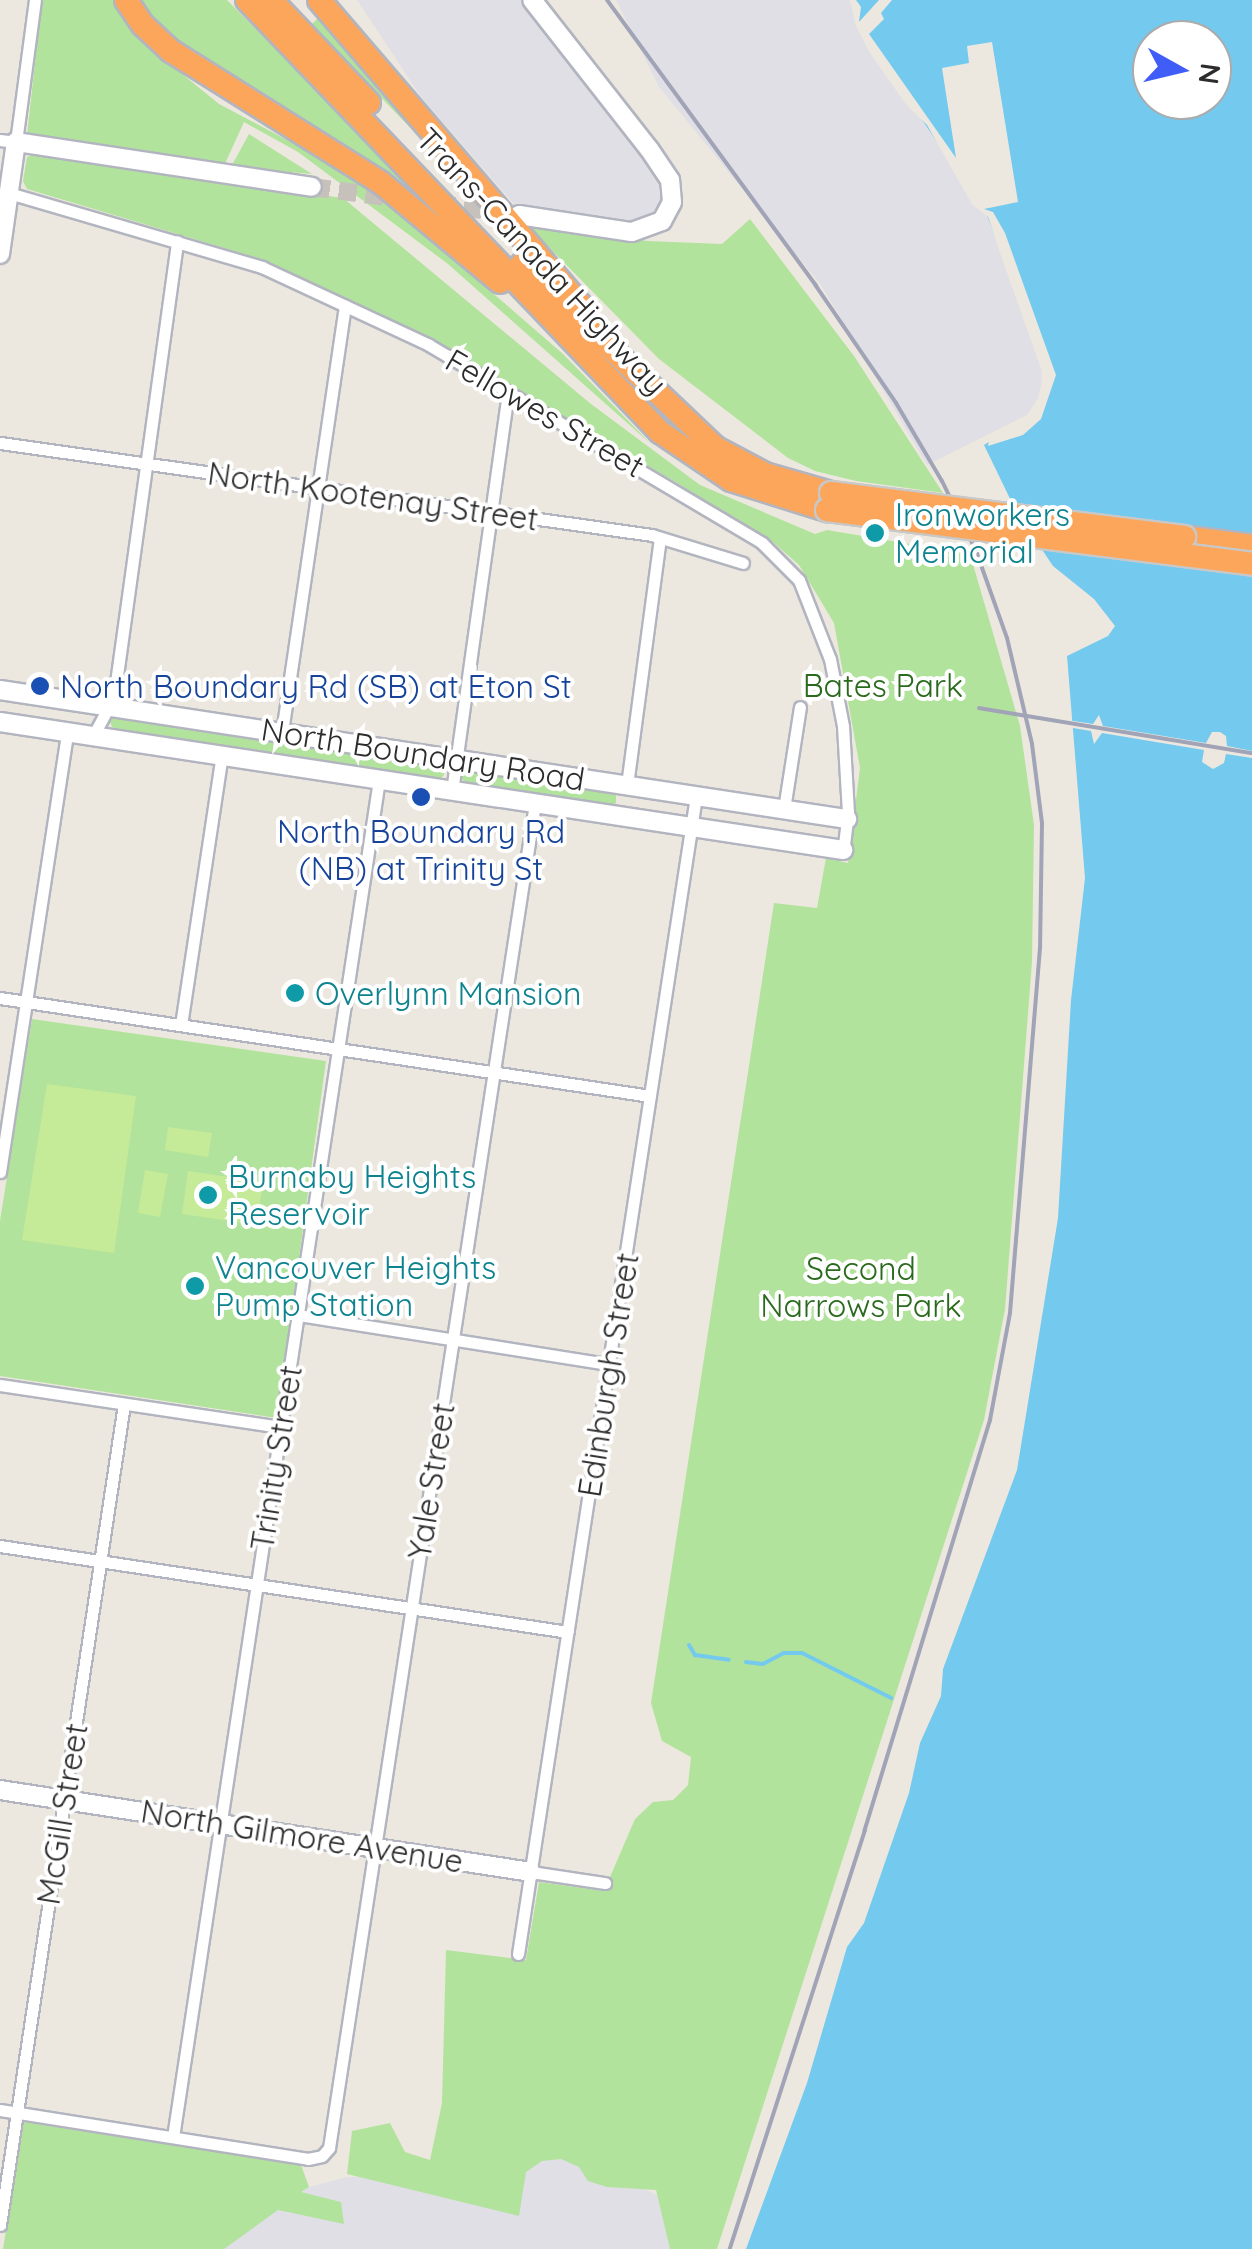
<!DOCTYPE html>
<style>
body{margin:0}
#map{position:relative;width:1252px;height:2249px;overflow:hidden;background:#ede8df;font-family:Quicksand,sans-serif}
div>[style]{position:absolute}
.industrial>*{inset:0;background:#e1dfe6}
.green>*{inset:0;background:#b2e39c}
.pitch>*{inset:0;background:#c5ea98}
.water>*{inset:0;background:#74c9ee}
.pier>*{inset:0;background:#ede8df}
.stream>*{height:4px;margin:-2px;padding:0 2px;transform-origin:2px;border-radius:2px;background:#74c9ee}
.secondary-tunnel>*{height:18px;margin-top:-9px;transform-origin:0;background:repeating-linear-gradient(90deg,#c6c2bb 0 18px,transparent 0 27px)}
.roads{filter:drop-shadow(2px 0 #b2b5bf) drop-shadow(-2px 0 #b2b5bf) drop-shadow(0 2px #b2b5bf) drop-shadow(0 -2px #b2b5bf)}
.street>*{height:11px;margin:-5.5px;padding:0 5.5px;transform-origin:5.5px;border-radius:5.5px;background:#fff}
.secondary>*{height:18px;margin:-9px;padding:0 9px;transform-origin:9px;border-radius:9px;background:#fff}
.highway>*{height:22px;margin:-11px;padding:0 11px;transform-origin:11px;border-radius:11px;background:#fca65b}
.rail>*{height:4px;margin:-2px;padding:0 2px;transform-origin:2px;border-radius:2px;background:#a1a4b6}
.bridges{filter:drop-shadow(2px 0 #c8c8c8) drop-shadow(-2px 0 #c8c8c8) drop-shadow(0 2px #c8c8c8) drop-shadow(0 -2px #c8c8c8)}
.highway-bridge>*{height:22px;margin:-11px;padding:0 11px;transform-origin:11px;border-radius:11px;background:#fca65b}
.dots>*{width:28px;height:28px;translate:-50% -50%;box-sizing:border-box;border:5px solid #fff;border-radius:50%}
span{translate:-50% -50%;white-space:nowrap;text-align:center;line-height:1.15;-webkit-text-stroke:8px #fff;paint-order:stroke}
.street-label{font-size:32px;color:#2c2c2c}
.culture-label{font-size:32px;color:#0d838f}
.left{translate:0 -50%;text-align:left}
.park-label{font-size:32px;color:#296a1c}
.transit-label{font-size:32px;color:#164399}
.north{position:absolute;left:1132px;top:20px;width:100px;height:100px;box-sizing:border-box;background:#fff;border:2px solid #ababab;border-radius:50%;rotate:98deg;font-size:28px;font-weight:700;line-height:40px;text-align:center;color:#2c2c2c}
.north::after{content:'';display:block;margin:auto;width:35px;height:45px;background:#415df8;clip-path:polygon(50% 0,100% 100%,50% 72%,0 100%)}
</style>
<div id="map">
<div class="industrial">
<div style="clip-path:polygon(357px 0,524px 0,661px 176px,663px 205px,651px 219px,630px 225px,513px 203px,421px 97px)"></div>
<div style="clip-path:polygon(616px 0,852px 0,987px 216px,1042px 371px,1041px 394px,1027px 415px,927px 465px,821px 285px,659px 87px)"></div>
<div style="clip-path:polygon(508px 2150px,586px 2157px,658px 2196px,670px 2249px,205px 2249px,225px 2232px,309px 2187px,347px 2177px,386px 2176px)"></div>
</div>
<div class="green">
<div style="clip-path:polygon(42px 0,113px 0,143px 42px,219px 104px,346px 171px,471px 267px,488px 289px,563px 354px,651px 444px,448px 264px,298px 152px,244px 122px,223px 168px,27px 135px)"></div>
<div style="clip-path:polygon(138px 0,227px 0,450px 225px,164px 34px)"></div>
<div style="clip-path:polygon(318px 18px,376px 82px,423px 141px,311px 25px)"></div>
<div style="clip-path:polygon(249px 134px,312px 174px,231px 167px)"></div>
<div style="clip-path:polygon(33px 155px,343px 198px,591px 404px,700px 485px,815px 534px,827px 530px,970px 554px,1020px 726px,1034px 825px,1032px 962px,1005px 1309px,984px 1420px,717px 2249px,670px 2249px,656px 2190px,607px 2187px,588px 2181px,579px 2167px,561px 2159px,542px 2161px,526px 2172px,519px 2216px,347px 2174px,352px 2131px,390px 2123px,405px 2152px,430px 2160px,442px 2103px,446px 1950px,526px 1960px,539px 1882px,604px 1891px,635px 1819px,653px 1802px,673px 1800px,688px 1785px,691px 1757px,662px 1741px,651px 1703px,774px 903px,817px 908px,826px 858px,848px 863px,860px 768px,834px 623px,799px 565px,774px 543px,674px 481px,406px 327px,261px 259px,27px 189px,23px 181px,27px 157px)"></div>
<div style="clip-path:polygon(750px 219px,854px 356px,943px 493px,856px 481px,815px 471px,788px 458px,659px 359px,529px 227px,648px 241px,722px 244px)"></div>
<div style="clip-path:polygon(113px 716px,442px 764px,444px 775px,439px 781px,114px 731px,110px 722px)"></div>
<div style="clip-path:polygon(463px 769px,616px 790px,616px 803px,611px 807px,467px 785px,461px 778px)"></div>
<div style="clip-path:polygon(32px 1019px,326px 1061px,277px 1418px,0 1376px,0 1221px)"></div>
<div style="clip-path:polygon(23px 2122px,301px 2165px,309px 2187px,301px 2192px,341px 2202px,344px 2224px,278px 2210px,224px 2249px,3px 2249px)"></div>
</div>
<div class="pitch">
<div style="clip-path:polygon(47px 1084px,136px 1096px,114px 1253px,22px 1240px)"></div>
<div style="clip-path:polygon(168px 1127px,212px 1133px,208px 1157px,165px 1150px)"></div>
<div style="clip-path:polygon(145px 1170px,168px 1174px,160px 1217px,138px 1213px)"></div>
<div style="clip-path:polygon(188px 1171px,263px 1182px,257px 1225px,182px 1214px)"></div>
</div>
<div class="water">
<div style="clip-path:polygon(evenodd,852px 0,1252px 0,1252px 2249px,746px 2249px,807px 2083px,847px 1947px,864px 1923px,909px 1793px,920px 1743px,941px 1696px,943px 1669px,1017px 1470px,1058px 1218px,1071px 1000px,1085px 878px,1067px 656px,1108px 636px,1115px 626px,1094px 599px,1053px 566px,1015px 509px,984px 445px,1037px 412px,1046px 391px,1047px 368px,987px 216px,856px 22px,857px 9px,852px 0,1152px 40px,1212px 40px,1212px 100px,1152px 100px,1152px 40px)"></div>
</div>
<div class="pier">
<div style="clip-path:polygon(850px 0,856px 0,861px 7px,859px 22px,879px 0,892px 0,881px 13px,884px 19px,869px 34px,956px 158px,942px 68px,969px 63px,967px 46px,992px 42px,1018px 202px,984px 209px,993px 212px,1005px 233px,1056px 375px,1041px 419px,1023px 435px,988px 446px,989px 440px,1034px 411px,1044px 376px,988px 217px,972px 204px,927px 125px,905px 103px,870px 53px,856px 26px)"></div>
<div style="clip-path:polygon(1099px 715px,1103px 726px,1206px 743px,1212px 732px,1220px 732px,1226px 736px,1227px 746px,1252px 751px,1252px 758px,1226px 754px,1224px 763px,1213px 769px,1202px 762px,1204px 750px,1102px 733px,1094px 744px,1091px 731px,1067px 727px,1067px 720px,1093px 724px)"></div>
</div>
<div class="stream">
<div style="left:689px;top:1645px;width:12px;rotate:59deg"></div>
<div style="left:695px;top:1655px;width:34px;rotate:8deg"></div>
<div style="left:746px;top:1662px;width:17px;rotate:7deg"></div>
<div style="left:763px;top:1664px;width:24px;rotate:-28deg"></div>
<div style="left:784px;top:1653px;width:18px"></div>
<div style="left:802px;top:1653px;width:100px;rotate:26.8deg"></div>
</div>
<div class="secondary-tunnel">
<div style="left:312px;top:187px;width:90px;rotate:7.7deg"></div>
<div style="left:437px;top:204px;width:69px;rotate:7.5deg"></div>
</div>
<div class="roads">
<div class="street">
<div style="left:0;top:140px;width:16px;rotate:7deg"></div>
<div style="left:16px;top:142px;width:143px;rotate:-82.4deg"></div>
<div style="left:9px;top:193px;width:264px;rotate:16.3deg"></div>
<div style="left:262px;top:267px;width:184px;rotate:25deg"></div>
<div style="left:429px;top:345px;width:387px;rotate:30.7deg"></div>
<div style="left:762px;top:543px;width:52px;rotate:45deg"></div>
<div style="left:799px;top:580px;width:85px;rotate:68.6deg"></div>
<div style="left:830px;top:659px;width:68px;rotate:79deg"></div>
<div style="left:843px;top:726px;width:86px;rotate:86.7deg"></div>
<div style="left:848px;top:812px;width:38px;rotate:97deg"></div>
<div style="left:0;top:443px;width:658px;rotate:8.03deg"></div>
<div style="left:652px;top:535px;width:95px;rotate:17.1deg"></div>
<div style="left:282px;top:732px;width:431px;rotate:-81.6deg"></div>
<div style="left:93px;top:736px;width:44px;rotate:-61.7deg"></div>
<div style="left:114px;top:697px;width:460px;rotate:-82.1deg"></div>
<div style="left:627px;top:785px;width:249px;rotate:-82.4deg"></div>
<div style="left:452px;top:791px;width:402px;rotate:-82deg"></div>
<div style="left:784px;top:809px;width:103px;rotate:-81.1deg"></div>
<div style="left:0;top:998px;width:657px;rotate:8.57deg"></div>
<div style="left:181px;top:1025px;width:273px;rotate:-81.4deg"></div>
<div style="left:0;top:1172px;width:445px;rotate:-81.3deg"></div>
<div style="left:298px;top:1315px;width:315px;rotate:9deg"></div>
<div style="left:0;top:1385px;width:285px;rotate:8.5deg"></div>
<div style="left:0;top:1546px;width:574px;rotate:8.61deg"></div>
<div style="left:531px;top:1872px;width:75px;rotate:8.5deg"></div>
<div style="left:518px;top:1954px;width:1172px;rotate:-81.26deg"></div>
<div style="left:0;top:2110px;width:312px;rotate:9deg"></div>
<div style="left:308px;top:2159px;width:14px;rotate:-12deg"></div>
<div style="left:322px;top:2156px;width:11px;rotate:-49deg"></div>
<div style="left:329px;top:2148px;width:1360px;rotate:-81.29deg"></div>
<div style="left:173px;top:2137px;width:1373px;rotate:-81.37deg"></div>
<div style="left:0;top:2225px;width:830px;rotate:-81.41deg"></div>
</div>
<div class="secondary">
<div style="left:519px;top:215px;width:114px;rotate:8.6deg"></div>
<div style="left:632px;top:232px;width:32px;rotate:-20deg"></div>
<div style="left:662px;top:221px;width:21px;rotate:-62deg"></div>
<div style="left:672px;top:202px;width:22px;rotate:-95deg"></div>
<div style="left:670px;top:180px;width:37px;rotate:-124deg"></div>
<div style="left:649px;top:149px;width:189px;rotate:-128.1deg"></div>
<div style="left:0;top:254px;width:113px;rotate:-81.9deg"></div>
<div style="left:16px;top:142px;width:299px;rotate:8.6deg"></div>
<div style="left:0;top:690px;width:857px;rotate:8.66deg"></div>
<div style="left:0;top:722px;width:853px;rotate:8.63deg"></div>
<div style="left:0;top:1790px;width:537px;rotate:8.78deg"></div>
</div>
<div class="highway">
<div style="left:126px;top:0;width:30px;rotate:56deg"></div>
<div style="left:143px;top:25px;width:38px;rotate:43deg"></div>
<div style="left:171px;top:51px;width:247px;rotate:32.1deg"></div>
<div style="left:380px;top:182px;width:156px;rotate:39.8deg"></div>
<div style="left:247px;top:0;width:598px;rotate:46.29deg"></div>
<div style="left:660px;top:432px;width:86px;rotate:34.1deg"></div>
<div style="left:731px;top:480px;width:101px;rotate:17.4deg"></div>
<div style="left:271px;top:0;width:142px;rotate:46.4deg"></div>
<div style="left:319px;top:0;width:408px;rotate:49.4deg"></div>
<div style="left:522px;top:264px;width:267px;rotate:43.5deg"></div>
<div style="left:716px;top:448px;width:55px;rotate:28deg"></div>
<div style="left:765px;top:474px;width:69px;rotate:16.1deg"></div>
<div style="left:1184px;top:537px;width:69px;rotate:7.5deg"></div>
</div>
</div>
<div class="rail">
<div style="left:607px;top:0;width:354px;rotate:53.8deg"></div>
<div style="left:816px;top:286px;width:142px;rotate:55.6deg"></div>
<div style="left:896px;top:403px;width:91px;rotate:59.5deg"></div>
<div style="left:942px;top:481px;width:78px;rotate:64.1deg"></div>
<div style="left:976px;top:551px;width:92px;rotate:70.4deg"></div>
<div style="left:1007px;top:638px;width:109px;rotate:76.7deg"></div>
<div style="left:1032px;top:744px;width:80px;rotate:82.8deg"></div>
<div style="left:1042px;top:823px;width:125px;rotate:90.9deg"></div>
<div style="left:1040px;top:948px;width:366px;rotate:94.7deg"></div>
<div style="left:1010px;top:1313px;width:109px;rotate:100.6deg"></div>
<div style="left:990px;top:1420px;width:429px;rotate:107deg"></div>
<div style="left:865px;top:1830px;width:440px;rotate:107.9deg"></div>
<div style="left:979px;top:708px;width:277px;rotate:9.4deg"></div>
</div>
<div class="bridges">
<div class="highway-bridge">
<div style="left:831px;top:493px;width:356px;rotate:7.1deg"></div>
<div style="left:827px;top:510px;width:428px;rotate:7.2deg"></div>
</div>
</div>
<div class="dots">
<div style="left:875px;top:533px;background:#0f9aa8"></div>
<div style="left:40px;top:686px;background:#1a4fb4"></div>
<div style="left:421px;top:797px;background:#1a4fb4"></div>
<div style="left:295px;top:993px;background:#0f9aa8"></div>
<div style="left:208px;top:1195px;background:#0f9aa8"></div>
<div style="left:195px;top:1286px;background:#0f9aa8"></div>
</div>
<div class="street-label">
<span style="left:542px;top:261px;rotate:47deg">Trans-Canada Highway</span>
<span style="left:545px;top:413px;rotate:30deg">Fellowes Street</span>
<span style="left:373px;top:496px;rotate:8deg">North Kootenay Street</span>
<span style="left:423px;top:754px;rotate:9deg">North Boundary Road</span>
<span style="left:608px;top:1375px;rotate:-81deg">Edinburgh Street</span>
<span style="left:276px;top:1458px;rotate:-81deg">Trinity Street</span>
<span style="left:431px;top:1481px;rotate:-81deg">Yale Street</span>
<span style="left:62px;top:1814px;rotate:-81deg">McGill Street</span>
<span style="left:302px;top:1836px;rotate:9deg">North Gilmore Avenue</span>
</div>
<div class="culture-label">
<span class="left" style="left:895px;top:533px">Ironworkers<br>Memorial</span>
<span class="left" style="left:315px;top:993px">Overlynn Mansion</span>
<span class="left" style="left:228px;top:1195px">Burnaby Heights<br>Reservoir</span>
<span class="left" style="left:215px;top:1286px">Vancouver Heights<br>Pump Station</span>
</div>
<div class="park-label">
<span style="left:883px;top:685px">Bates Park</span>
<span style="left:861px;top:1287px">Second<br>Narrows Park</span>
</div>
<div class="transit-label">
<span class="left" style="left:60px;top:686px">North Boundary Rd (SB) at Eton St</span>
<span style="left:421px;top:850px">North Boundary Rd<br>(NB) at Trinity St</span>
</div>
<div class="north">N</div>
</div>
